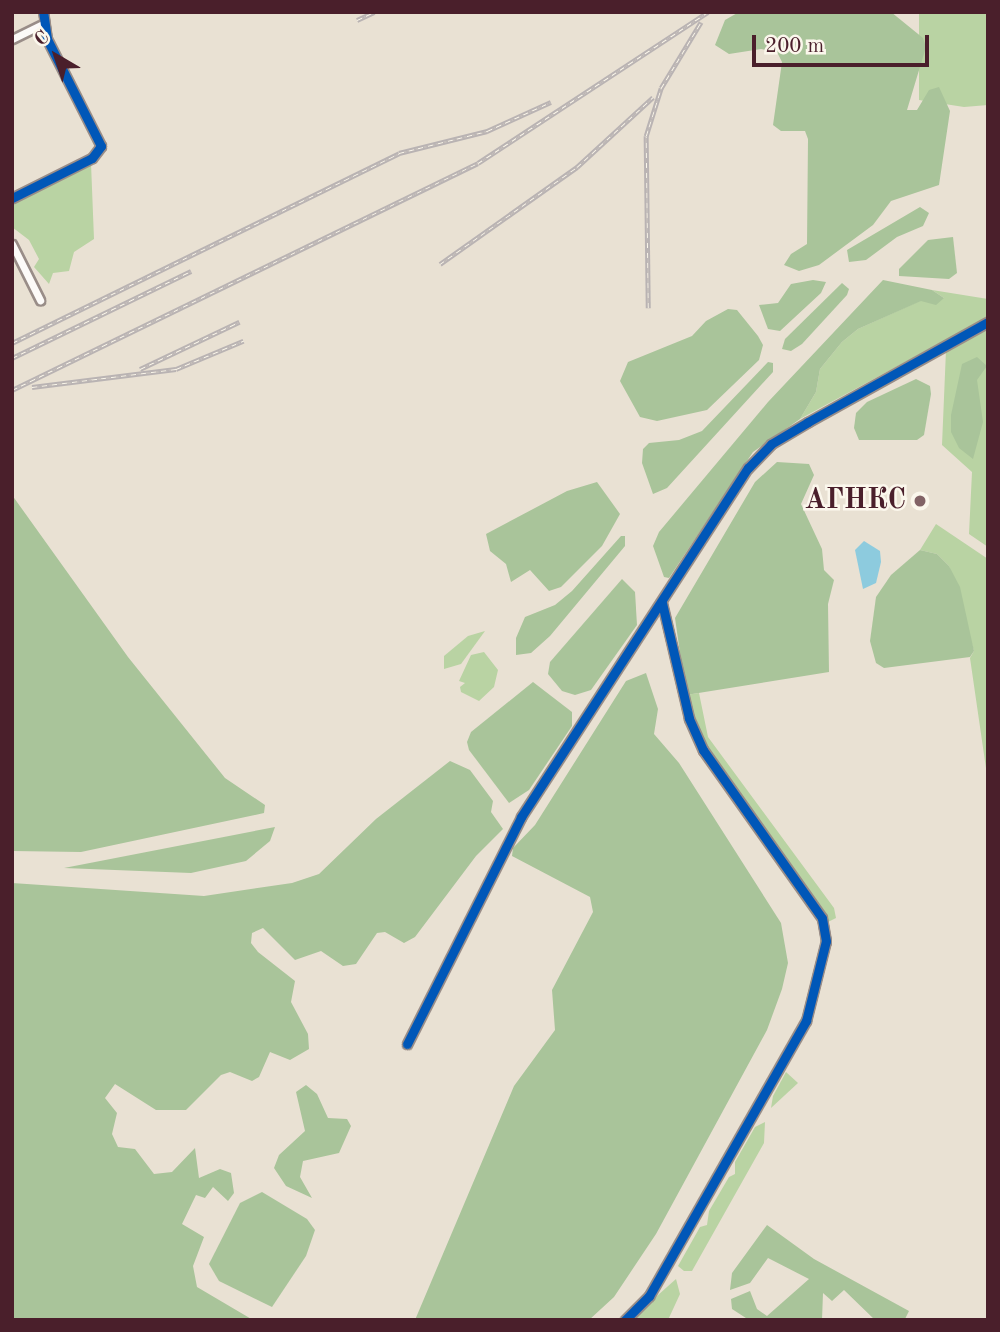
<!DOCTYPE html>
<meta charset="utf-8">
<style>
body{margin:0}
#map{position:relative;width:1000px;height:1332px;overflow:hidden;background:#e9e1d3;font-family:"Old Standard TT",serif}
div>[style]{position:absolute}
.green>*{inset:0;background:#b9d3a3}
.forest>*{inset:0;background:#a9c49a}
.water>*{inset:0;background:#8dcbde}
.roads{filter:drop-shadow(2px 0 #998d88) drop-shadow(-2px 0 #998d88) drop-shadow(0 2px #998d88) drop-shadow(0 -2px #998d88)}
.minor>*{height:7px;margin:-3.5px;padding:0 3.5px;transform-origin:3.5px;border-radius:3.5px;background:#fcfaf8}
.rail>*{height:4.5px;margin-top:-2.25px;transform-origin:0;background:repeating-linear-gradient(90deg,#fbf7ec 0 5px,#b9b3b3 0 10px);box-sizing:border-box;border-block:2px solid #b9b3b3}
.cycleway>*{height:9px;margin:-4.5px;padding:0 4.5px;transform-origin:4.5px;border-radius:4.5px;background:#0057b8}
.dots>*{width:19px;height:19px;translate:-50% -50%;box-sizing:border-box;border:4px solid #fbf7ec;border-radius:50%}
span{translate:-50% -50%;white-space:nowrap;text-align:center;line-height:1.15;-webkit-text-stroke:5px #fbf7ec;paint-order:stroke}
.poi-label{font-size:28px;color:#4a1f2b;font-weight:700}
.right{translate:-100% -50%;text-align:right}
.frame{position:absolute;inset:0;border:14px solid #4a1f2b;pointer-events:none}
.north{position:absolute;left:21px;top:21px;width:70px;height:70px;-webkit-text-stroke:5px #fbf7ec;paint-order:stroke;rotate:321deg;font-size:19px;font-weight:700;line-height:28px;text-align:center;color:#4a1f2b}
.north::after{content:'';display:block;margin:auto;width:24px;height:32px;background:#4a1f2b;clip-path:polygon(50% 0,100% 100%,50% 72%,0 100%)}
.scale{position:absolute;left:752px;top:35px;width:177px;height:32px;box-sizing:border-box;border:4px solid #4a1f2b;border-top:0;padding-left:9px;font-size:21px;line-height:24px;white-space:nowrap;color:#4a1f2b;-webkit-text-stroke:5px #fbf7ec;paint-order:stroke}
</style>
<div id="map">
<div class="green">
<div style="clip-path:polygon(919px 12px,988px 12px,988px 105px,964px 107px,919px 100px)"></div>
<div style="clip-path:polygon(91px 163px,94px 239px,74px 252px,69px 271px,53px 273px,49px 284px,34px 267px,39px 259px,29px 240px,12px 227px,12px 205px)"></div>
<div style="clip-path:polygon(932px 290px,988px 299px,988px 317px,800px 419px,816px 392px,820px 369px,842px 342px,858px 329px,922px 300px,944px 298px)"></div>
<div style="clip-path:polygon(988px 325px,988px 547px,969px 534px,972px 472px,942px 445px,946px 350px)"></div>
<div style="clip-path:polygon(936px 524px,988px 559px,988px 782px,970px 658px,974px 651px,949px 566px,937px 554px,920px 550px)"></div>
<div style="clip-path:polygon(485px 631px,461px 664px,444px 669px,444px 656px,468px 636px)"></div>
<div style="clip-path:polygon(484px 652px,498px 670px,494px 687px,479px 701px,461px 692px,460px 687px,465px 683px,459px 681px,471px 655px)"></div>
<div style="clip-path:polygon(699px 693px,708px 737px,834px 908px,836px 918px,828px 922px,714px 763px,686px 695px)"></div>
<div style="clip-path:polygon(786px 1072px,798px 1083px,771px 1108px,773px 1096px)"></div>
<div style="clip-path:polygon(765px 1122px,764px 1143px,692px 1271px,684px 1271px,678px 1266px,700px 1227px,707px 1225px,709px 1211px,729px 1177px,735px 1174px,735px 1162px,755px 1127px)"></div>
<div style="clip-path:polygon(676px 1279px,680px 1294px,668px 1320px,630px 1320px)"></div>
</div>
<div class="forest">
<div style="clip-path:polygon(739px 12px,891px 12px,923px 38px,926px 47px,907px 110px,917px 110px,929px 90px,939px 87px,950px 111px,939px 185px,891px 201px,873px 225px,819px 265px,799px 271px,784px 265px,791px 254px,807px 244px,808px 139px,805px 131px,781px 131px,773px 125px,782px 62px,777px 52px,761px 49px,729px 54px,715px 45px,725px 20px)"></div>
<div style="clip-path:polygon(920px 207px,929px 213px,923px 226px,897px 237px,866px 260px,849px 262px,847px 250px)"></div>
<div style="clip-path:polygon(953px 237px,957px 273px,949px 279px,899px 276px,899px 269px,928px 240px)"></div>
<div style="clip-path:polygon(813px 280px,826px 282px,821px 293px,780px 331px,768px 329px,759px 305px,778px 303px,791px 284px)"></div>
<div style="clip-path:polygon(883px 280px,932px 290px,944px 298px,936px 305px,921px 301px,858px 329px,842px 342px,820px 369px,816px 392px,800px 419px,753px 452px,669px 578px,664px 577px,653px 546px,659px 532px,768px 402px)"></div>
<div style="clip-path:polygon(842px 283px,849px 289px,847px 295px,802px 344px,791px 351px,782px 349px,785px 339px)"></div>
<div style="clip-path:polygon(728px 309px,737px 310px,758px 336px,763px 345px,759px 360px,707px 410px,657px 421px,640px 417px,620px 381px,628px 362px,692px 336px,706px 321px)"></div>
<div style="clip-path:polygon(977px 357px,987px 366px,977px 380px,983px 422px,973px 459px,959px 448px,951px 432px,951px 415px,962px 364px)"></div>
<div style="clip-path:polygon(768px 362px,773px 363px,773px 372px,667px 488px,653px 494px,642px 463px,643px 449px,649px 443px,679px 440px,702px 431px)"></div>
<div style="clip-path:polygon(916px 379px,930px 386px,931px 394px,924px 435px,917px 440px,859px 440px,854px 428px,856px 413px,867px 402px)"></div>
<div style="clip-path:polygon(777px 462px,809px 464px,814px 475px,801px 504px,822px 549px,824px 570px,834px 580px,828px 604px,829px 672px,686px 695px,675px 618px,755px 482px)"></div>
<div style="clip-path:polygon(597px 482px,620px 514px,602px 546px,561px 587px,549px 591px,530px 570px,511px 582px,506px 564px,490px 551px,486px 534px,567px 491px)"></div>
<div style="clip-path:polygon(12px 495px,128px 657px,225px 778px,265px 805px,264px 813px,81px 852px,12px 851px)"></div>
<div style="clip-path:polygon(621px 536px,625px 536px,625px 546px,550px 636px,531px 653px,516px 655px,516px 638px,525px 617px,555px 605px,572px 591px)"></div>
<div style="clip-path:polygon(920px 550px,937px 554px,949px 566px,960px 587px,974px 651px,970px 657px,884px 668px,876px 663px,870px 641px,876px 597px,891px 575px)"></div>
<div style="clip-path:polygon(622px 579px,635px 592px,637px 625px,591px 690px,575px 695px,562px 691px,548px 674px,550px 662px)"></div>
<div style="clip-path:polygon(646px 673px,658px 709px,654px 734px,679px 763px,781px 923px,788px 963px,782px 989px,767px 1030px,656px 1234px,614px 1297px,589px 1320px,415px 1320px,514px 1086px,555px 1030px,552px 990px,593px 912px,590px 897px,512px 856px,513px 848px,535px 825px,626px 681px)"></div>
<div style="clip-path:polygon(533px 682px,572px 712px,572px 726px,529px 790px,509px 803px,469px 750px,467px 742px,471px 732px)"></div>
<div style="clip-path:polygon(450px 761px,470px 770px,493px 801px,491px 812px,503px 829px,476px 856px,415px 937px,404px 943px,385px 932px,377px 933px,356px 964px,343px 966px,321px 951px,295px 960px,263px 928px,252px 933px,251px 943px,258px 952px,295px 981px,291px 1002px,308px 1034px,309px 1049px,290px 1060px,270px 1052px,259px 1077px,252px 1081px,230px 1072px,221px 1075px,186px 1110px,156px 1110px,115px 1084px,105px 1098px,117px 1113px,112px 1134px,118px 1147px,135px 1149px,154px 1174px,172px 1172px,195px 1148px,199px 1178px,220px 1169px,231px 1173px,234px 1193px,228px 1201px,213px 1187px,205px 1198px,196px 1195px,182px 1224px,204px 1237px,193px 1266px,197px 1287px,253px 1320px,12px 1320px,12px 883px,204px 896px,292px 883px,319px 874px,376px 819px)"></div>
<div style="clip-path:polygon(275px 827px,270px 841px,246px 861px,191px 873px,64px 868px)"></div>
<div style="clip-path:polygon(306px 1085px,317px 1094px,328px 1118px,347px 1119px,351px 1126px,339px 1153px,303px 1161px,300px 1177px,312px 1198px,286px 1186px,274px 1168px,279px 1155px,305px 1131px,296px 1092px)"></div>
<div style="clip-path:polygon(262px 1192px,307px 1219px,315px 1230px,306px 1256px,272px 1307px,219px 1281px,209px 1264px,240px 1203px)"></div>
<div style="clip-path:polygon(767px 1225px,814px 1259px,909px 1311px,905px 1319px,875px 1320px,844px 1290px,832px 1301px,823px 1293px,822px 1320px,749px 1320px,732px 1309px,731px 1299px,750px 1291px,757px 1309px,767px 1316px,809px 1279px,768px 1258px,750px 1283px,730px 1290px,732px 1273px)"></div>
</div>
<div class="water">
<div style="clip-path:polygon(864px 541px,880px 551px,881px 562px,876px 583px,863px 589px,855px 550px)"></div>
</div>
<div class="roads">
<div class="minor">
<div style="left:12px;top:39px;width:32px;rotate:-26deg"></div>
<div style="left:12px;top:198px;width:89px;rotate:-26.6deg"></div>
<div style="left:92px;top:158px;width:15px;rotate:-53deg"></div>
<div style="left:101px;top:146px;width:120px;rotate:-116.8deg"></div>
<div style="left:47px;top:39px;width:27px;rotate:-98deg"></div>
<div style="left:12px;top:244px;width:63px;rotate:63.4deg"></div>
<div style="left:407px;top:1044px;width:254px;rotate:-63.3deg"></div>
<div style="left:521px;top:817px;width:416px;rotate:-57deg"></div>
<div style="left:748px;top:468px;width:33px;rotate:-46deg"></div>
<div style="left:771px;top:444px;width:43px;rotate:-30.7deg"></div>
<div style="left:808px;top:422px;width:206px;rotate:-29.1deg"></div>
<div style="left:625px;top:1320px;width:34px;rotate:-45deg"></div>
<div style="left:649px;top:1296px;width:317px;rotate:-60.3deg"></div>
<div style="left:806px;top:1021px;width:82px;rotate:-76deg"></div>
<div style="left:826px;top:941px;width:23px;rotate:-100deg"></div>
<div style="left:822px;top:918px;width:206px;rotate:-125.3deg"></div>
<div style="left:703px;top:750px;width:35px;rotate:-114deg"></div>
<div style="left:689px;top:718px;width:118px;rotate:-103.2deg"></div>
</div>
</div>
<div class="rail">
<div style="left:357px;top:20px;width:19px;rotate:-25deg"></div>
<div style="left:440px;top:264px;width:168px;rotate:-35.3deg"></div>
<div style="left:577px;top:167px;width:103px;rotate:-42.6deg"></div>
<div style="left:648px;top:308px;width:172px;rotate:-90.7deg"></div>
<div style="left:646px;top:136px;width:50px;rotate:-72.6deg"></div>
<div style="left:661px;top:88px;width:77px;rotate:-58.8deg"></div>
<div style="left:12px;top:343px;width:431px;rotate:-26.1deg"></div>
<div style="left:399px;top:153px;width:91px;rotate:-14deg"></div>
<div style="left:487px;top:131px;width:70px;rotate:-24.4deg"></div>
<div style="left:12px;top:358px;width:199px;rotate:-25.9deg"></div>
<div style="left:140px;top:369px;width:110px;rotate:-25.4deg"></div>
<div style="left:32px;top:387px;width:145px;rotate:-7.1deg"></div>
<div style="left:176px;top:369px;width:73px;rotate:-22.7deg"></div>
<div style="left:12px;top:390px;width:518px;rotate:-25.97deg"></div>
<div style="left:478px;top:163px;width:275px;rotate:-33.3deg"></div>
</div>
<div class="cycleway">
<div style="left:12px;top:198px;width:89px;rotate:-26.6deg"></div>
<div style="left:92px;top:158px;width:15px;rotate:-53deg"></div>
<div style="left:101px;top:146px;width:120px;rotate:-116.8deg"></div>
<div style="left:47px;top:39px;width:27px;rotate:-98deg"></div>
<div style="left:407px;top:1044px;width:254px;rotate:-63.3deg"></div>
<div style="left:521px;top:817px;width:416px;rotate:-57deg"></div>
<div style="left:748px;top:468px;width:33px;rotate:-46deg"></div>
<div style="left:771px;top:444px;width:43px;rotate:-30.7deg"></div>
<div style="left:808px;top:422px;width:206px;rotate:-29.1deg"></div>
<div style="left:625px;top:1320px;width:34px;rotate:-45deg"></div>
<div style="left:649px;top:1296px;width:317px;rotate:-60.3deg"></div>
<div style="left:806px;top:1021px;width:82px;rotate:-76deg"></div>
<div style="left:826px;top:941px;width:23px;rotate:-100deg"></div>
<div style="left:822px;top:918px;width:206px;rotate:-125.3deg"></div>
<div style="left:703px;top:750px;width:35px;rotate:-114deg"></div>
<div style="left:689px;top:718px;width:118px;rotate:-103.2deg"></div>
</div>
<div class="dots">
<div style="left:920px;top:501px;background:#826366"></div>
</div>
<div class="poi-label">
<span class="right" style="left:906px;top:501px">АГНКС</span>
</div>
<div class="frame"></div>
<div class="north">С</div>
<div class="scale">200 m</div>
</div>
